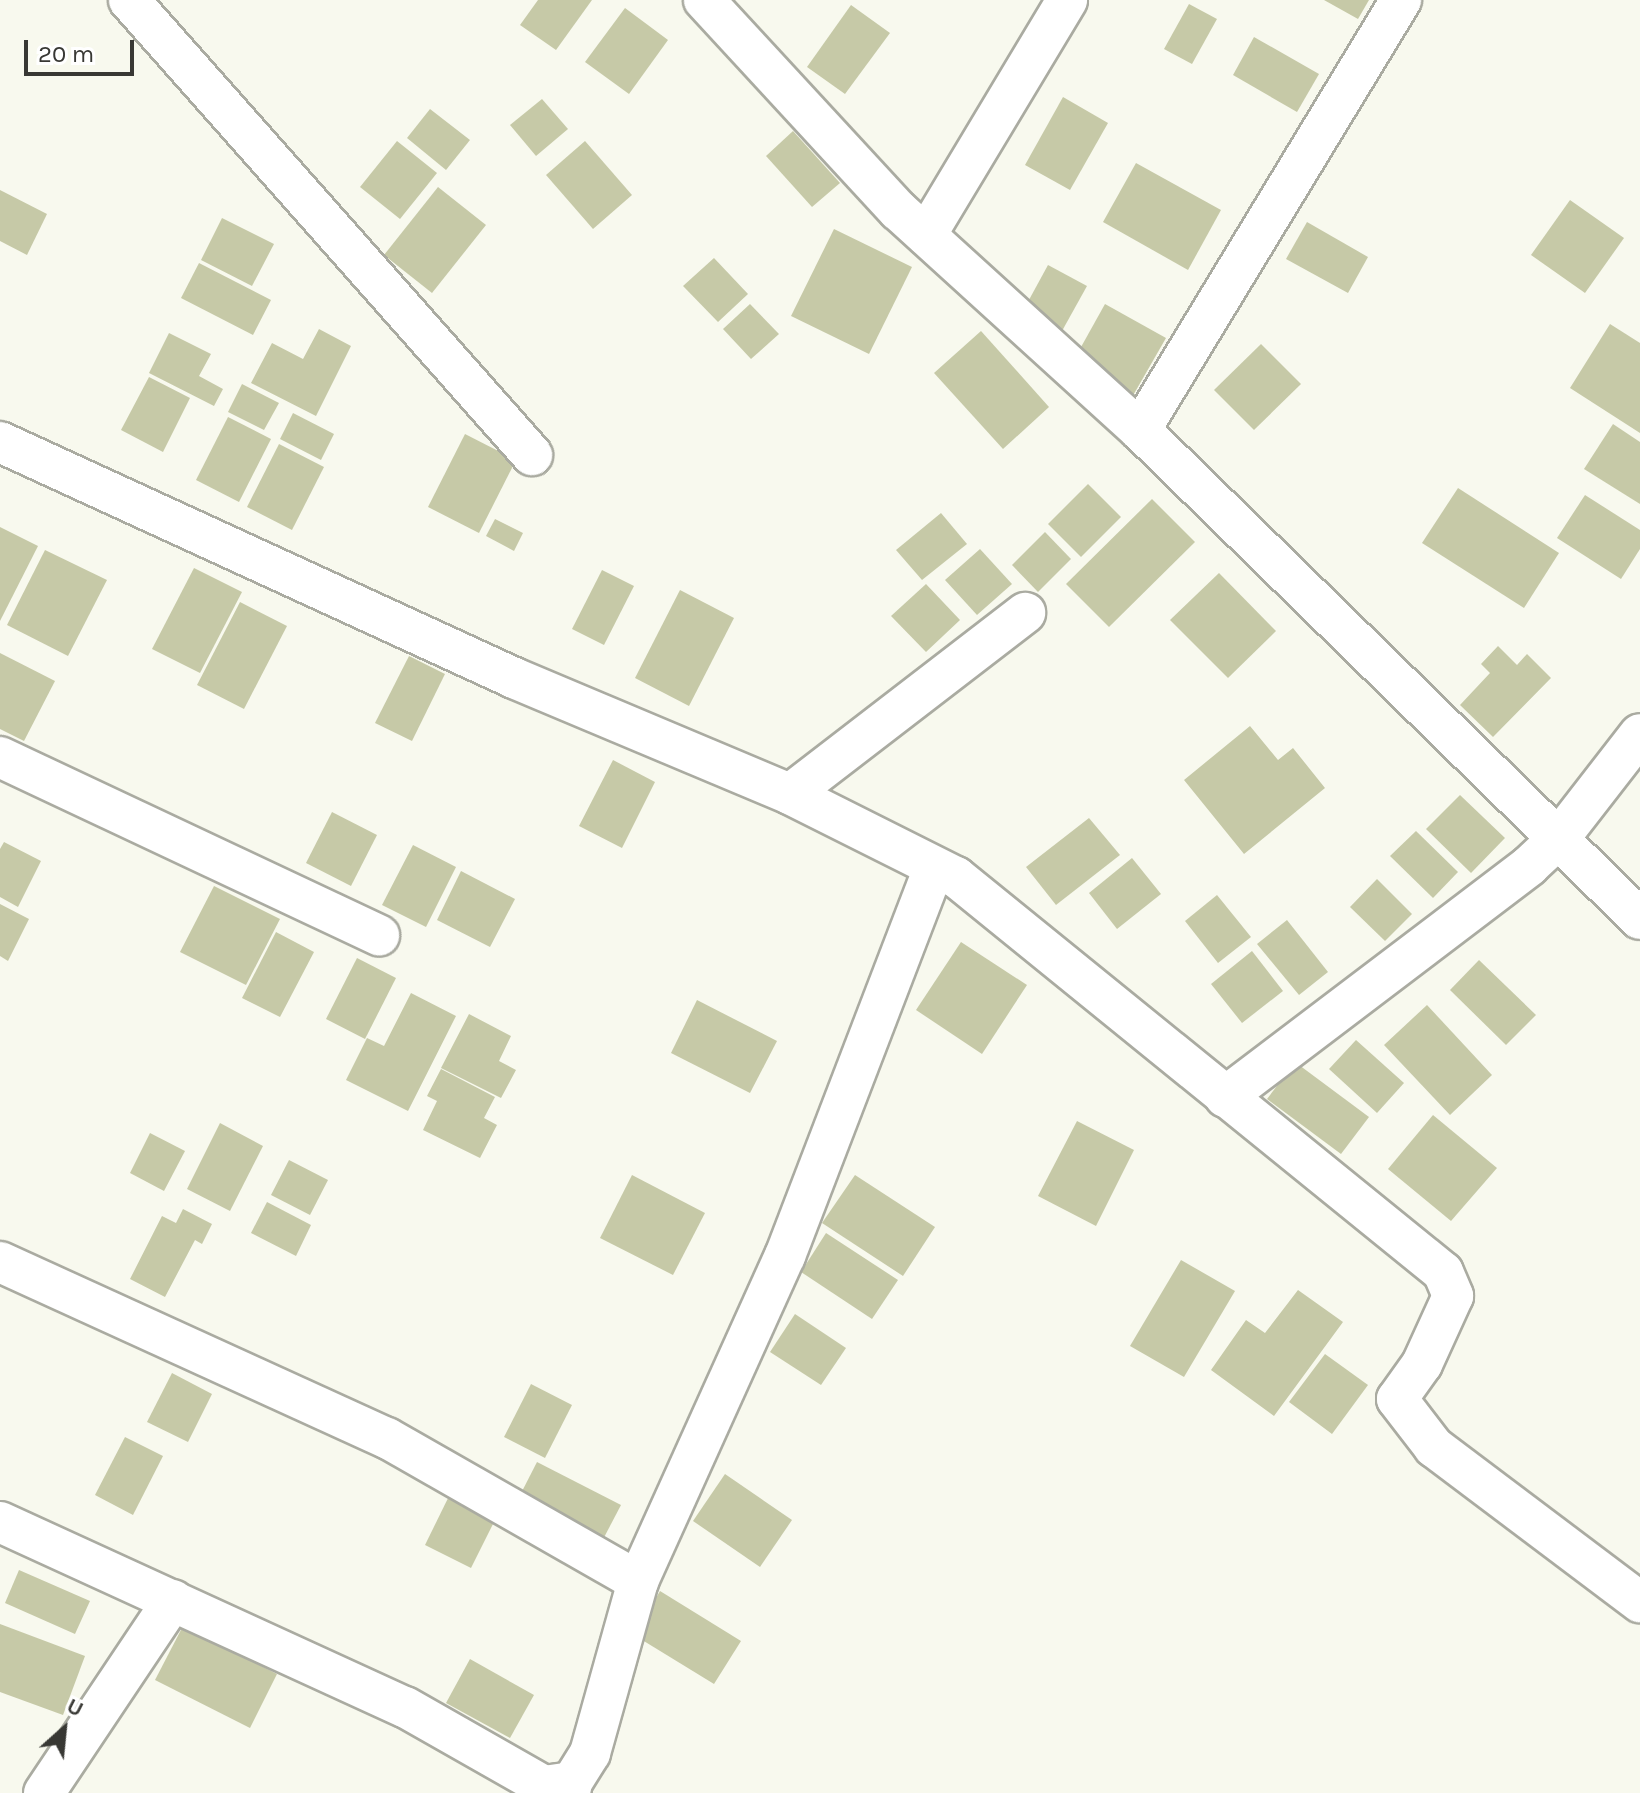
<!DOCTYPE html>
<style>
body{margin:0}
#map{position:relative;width:1640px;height:1793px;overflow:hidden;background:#f8f9ee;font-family:Karla,sans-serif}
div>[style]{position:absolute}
.building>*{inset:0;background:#c6c9a7}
.roads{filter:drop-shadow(2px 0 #aaaba1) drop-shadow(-2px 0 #aaaba1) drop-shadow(0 2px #aaaba1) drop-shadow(0 -2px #aaaba1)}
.street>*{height:40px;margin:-20px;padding:0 20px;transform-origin:20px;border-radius:20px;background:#fff}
span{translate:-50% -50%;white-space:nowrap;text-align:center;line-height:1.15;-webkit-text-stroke:7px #fff;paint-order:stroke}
.north{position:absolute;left:24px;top:1689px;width:80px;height:80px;-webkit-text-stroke:6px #fff;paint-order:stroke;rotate:27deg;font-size:22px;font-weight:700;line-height:32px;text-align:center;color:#383834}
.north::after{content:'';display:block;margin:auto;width:28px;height:36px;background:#383834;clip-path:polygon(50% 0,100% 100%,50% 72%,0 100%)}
.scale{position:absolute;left:24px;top:40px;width:110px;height:36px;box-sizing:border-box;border:4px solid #383834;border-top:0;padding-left:10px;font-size:24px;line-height:28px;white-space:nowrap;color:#383834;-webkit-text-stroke:6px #fff;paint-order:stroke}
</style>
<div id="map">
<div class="building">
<div style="clip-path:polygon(538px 0,592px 0,556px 50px,520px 25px)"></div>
<div style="clip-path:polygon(1324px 0,1369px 0,1358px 19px)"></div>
<div style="clip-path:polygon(1189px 4px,1217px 19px,1192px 64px,1164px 49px)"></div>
<div style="clip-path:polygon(851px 5px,890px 33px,845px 94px,807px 67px)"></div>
<div style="clip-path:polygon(625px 8px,668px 40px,629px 94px,585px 62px)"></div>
<div style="clip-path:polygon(1254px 37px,1319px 74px,1297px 112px,1233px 75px)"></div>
<div style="clip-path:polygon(1063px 97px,1108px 123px,1070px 190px,1025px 165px)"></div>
<div style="clip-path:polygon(542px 99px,568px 129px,536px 156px,510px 125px)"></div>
<div style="clip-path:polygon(430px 109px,470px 140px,446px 170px,407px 138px)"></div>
<div style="clip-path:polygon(793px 131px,840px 183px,812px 207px,766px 156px)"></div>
<div style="clip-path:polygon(397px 141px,437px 173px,400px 219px,360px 187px)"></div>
<div style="clip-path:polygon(585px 141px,632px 195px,593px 229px,546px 175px)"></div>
<div style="clip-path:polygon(1136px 163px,1221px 210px,1188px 270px,1103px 222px)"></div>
<div style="clip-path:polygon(438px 187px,486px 225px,432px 293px,384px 255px)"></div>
<div style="clip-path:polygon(0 190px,47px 214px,27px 255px,0 241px)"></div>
<div style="clip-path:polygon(1570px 200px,1624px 238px,1585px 293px,1531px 255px)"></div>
<div style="clip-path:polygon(222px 218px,274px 244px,252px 286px,201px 260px)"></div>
<div style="clip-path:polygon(1307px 222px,1368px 257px,1348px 293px,1286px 259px)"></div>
<div style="clip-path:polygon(834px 229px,912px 267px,869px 354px,791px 316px)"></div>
<div style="clip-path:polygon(714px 258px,748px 294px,718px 322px,683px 286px)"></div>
<div style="clip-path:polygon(199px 263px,271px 300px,253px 335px,181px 298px)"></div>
<div style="clip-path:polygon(1048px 265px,1087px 286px,1062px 331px,1024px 309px)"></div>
<div style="clip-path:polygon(750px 304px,779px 334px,751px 359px,723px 329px)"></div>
<div style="clip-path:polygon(1105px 304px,1166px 338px,1131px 399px,1071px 365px)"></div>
<div style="clip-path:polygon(1610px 324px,1640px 343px,1640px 433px,1570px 388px)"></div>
<div style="clip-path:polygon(319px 329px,351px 346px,316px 416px,251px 383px,272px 343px,303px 359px)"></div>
<div style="clip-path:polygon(981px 331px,1049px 407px,1003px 449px,934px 373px)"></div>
<div style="clip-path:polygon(169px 333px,211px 354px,199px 376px,223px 389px,214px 406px,149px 373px)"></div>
<div style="clip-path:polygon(1261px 344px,1301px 384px,1254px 430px,1214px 390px)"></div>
<div style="clip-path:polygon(149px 377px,190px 398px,163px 452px,121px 430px)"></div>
<div style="clip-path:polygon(242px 384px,279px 403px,264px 430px,228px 412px)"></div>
<div style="clip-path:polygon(293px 413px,334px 434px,321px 460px,280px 439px)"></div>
<div style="clip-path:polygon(228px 417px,271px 439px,239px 502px,196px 480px)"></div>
<div style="clip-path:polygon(1613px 424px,1640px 442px,1640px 504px,1584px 469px)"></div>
<div style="clip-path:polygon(465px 434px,516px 460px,479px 533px,428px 507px)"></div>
<div style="clip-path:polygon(279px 444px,324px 467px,292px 530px,247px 507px)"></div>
<div style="clip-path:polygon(1088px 484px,1121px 517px,1081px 557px,1048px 524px)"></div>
<div style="clip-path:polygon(1458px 488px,1559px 553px,1524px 608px,1422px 543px)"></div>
<div style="clip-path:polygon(1585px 495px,1640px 530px,1640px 549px,1621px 579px,1557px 538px)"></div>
<div style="clip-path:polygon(1152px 499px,1195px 542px,1109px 627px,1066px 584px)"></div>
<div style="clip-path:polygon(941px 513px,967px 544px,922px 580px,896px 550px)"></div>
<div style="clip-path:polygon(495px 519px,523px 533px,514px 551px,486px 536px)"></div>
<div style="clip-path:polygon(0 527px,38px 546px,0 621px)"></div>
<div style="clip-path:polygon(1045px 532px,1071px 559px,1038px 592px,1012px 565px)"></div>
<div style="clip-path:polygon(980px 549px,1012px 584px,977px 615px,945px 580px)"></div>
<div style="clip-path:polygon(45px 550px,107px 580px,68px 656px,7px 625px)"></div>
<div style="clip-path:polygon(194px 568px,242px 592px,200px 673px,152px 649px)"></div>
<div style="clip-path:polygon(602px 570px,634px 586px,604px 645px,572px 629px)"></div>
<div style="clip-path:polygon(1219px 573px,1276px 631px,1228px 678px,1170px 620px)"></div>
<div style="clip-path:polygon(926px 584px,960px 620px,926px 652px,891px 616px)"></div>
<div style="clip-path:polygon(680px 590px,734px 618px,689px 706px,635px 678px)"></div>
<div style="clip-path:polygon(240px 602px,287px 626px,244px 709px,197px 685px)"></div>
<div style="clip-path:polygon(1498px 646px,1517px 665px,1527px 654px,1551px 678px,1493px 737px,1460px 705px,1490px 673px,1481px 664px)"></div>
<div style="clip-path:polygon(0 653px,55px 681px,24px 741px,0 729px)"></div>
<div style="clip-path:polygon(409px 656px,445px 674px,412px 741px,375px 723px)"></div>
<div style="clip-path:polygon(1250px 726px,1278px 760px,1293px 748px,1325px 788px,1244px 854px,1184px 780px)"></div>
<div style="clip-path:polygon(613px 760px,655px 782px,622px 848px,579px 826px)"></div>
<div style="clip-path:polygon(1460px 795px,1505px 838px,1471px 873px,1426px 829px)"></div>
<div style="clip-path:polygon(332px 812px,377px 835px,351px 886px,306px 863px)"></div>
<div style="clip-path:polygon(1089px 818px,1120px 855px,1056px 905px,1026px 867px)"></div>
<div style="clip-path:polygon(1416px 831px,1458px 872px,1433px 898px,1390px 856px)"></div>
<div style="clip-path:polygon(4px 842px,41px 861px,18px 907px,0 897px,0 849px)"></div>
<div style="clip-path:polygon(413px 845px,456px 867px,426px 927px,382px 905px)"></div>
<div style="clip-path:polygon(1132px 858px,1161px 894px,1117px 929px,1089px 893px)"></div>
<div style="clip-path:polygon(461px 871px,515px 899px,490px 947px,437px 920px)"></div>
<div style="clip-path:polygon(1377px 879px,1412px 914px,1385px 941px,1350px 907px)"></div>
<div style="clip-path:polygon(214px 886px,280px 919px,246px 985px,180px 952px)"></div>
<div style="clip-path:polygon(1217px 895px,1251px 937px,1218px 963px,1185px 921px)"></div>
<div style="clip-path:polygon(0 904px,29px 919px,8px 961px,0 956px)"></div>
<div style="clip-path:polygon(1287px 920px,1328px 972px,1299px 995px,1257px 944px)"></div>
<div style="clip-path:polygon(276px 932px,314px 952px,280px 1017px,242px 998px)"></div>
<div style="clip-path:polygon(961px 942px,1027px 985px,982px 1054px,916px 1010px)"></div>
<div style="clip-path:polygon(1252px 951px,1283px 991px,1242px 1023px,1211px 984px)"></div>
<div style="clip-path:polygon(357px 958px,396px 978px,365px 1039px,326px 1019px)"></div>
<div style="clip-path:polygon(1479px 960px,1536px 1015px,1506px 1045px,1450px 990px)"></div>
<div style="clip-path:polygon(411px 993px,456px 1016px,408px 1111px,346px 1080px,367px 1038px,384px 1046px)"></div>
<div style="clip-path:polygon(697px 1000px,777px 1041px,750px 1093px,671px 1053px)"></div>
<div style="clip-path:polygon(1427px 1005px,1492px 1075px,1450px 1115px,1384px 1045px)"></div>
<div style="clip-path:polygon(469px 1014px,511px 1036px,499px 1061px,516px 1070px,501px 1098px,441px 1068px)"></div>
<div style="clip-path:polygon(1356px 1040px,1404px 1083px,1377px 1113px,1329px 1069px)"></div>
<div style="clip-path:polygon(1295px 1062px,1369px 1117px,1341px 1154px,1267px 1099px)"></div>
<div style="clip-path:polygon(441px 1069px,495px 1097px,484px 1118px,497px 1125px,480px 1158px,423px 1130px,437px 1101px,427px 1096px)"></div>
<div style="clip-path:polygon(1433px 1115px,1497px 1168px,1451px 1221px,1388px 1169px)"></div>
<div style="clip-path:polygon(1077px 1121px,1134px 1150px,1096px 1226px,1038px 1196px)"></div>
<div style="clip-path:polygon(220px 1123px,263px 1146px,230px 1211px,187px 1189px)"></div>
<div style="clip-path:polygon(150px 1133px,185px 1151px,164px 1191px,130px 1173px)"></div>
<div style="clip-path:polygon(289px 1160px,328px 1180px,310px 1215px,271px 1195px)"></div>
<div style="clip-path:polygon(632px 1175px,705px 1213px,673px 1275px,600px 1238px)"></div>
<div style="clip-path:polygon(855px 1175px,935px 1227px,903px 1276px,822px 1223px)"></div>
<div style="clip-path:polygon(267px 1202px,311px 1225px,296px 1256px,251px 1233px)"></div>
<div style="clip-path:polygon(183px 1209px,212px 1224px,202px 1244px,195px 1240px,165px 1297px,130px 1279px,162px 1216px,176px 1223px)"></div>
<div style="clip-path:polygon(826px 1233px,898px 1280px,872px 1319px,801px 1272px)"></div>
<div style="clip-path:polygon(1181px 1260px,1235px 1291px,1184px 1377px,1130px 1346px)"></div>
<div style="clip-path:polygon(1298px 1290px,1343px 1322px,1274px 1416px,1211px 1370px,1246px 1320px,1265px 1333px)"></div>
<div style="clip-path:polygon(795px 1314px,846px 1348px,821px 1385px,770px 1352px)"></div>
<div style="clip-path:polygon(1325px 1354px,1368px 1385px,1332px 1434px,1289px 1402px)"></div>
<div style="clip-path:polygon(172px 1373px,212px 1394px,188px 1442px,147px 1422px)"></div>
<div style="clip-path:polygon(531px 1384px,572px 1405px,545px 1458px,504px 1437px)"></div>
<div style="clip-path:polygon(125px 1437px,163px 1456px,133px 1515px,95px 1495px)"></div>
<div style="clip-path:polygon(537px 1462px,621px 1505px,599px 1547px,515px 1505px)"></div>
<div style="clip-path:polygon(725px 1474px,792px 1520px,760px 1567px,693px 1521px)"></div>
<div style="clip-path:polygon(453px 1488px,499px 1512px,471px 1568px,425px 1545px)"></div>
<div style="clip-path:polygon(19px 1570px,90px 1601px,75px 1634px,5px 1603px)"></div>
<div style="clip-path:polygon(660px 1591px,741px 1641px,714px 1684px,634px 1635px)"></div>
<div style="clip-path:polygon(0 1624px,85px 1656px,63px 1715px,0 1692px)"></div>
<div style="clip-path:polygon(183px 1626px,277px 1674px,250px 1728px,155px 1680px)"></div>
<div style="clip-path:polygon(470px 1659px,534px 1695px,510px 1738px,446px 1703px)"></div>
</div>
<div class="roads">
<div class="street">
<div style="left:129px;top:0;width:608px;rotate:48.47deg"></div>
<div style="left:704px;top:0;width:286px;rotate:47.3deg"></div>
<div style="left:898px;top:210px;width:327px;rotate:42.3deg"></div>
<div style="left:1140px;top:430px;width:699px;rotate:44.36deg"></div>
<div style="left:926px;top:235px;width:274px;rotate:-59deg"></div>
<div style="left:1140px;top:430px;width:503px;rotate:-58.74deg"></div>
<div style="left:0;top:442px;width:566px;rotate:24.66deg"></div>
<div style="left:514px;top:678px;width:299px;rotate:22.8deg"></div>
<div style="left:790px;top:794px;width:186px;rotate:26.6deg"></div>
<div style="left:956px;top:877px;width:627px;rotate:39.05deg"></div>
<div style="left:1443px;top:1272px;width:26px;rotate:67deg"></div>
<div style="left:1453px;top:1296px;width:75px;rotate:114.5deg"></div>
<div style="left:1422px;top:1364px;width:43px;rotate:125.5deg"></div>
<div style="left:1397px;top:1399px;width:61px;rotate:52.4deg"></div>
<div style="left:1434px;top:1447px;width:258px;rotate:37deg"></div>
<div style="left:0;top:757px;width:419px;rotate:25.2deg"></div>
<div style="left:790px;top:794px;width:297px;rotate:-37.6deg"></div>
<div style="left:1225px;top:1097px;width:382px;rotate:-37.2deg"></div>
<div style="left:1529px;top:866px;width:42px;rotate:-43.1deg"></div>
<div style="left:1560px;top:837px;width:130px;rotate:-52.2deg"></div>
<div style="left:0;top:1262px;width:425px;rotate:24.5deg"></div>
<div style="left:387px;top:1438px;width:289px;rotate:29.7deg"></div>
<div style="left:0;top:1522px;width:445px;rotate:24.6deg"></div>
<div style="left:405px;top:1707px;width:160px;rotate:29.6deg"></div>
<div style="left:544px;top:1786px;width:28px;rotate:-8deg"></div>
<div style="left:44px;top:1793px;width:232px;rotate:-56.2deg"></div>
<div style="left:570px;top:1793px;width:11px;rotate:-80deg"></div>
<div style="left:572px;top:1782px;width:34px;rotate:-58deg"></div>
<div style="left:590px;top:1753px;width:179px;rotate:-74.4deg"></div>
<div style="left:638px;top:1581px;width:357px;rotate:-65.7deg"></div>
<div style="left:785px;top:1256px;width:416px;rotate:-69deg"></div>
</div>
</div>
<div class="north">U</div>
<div class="scale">20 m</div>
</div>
